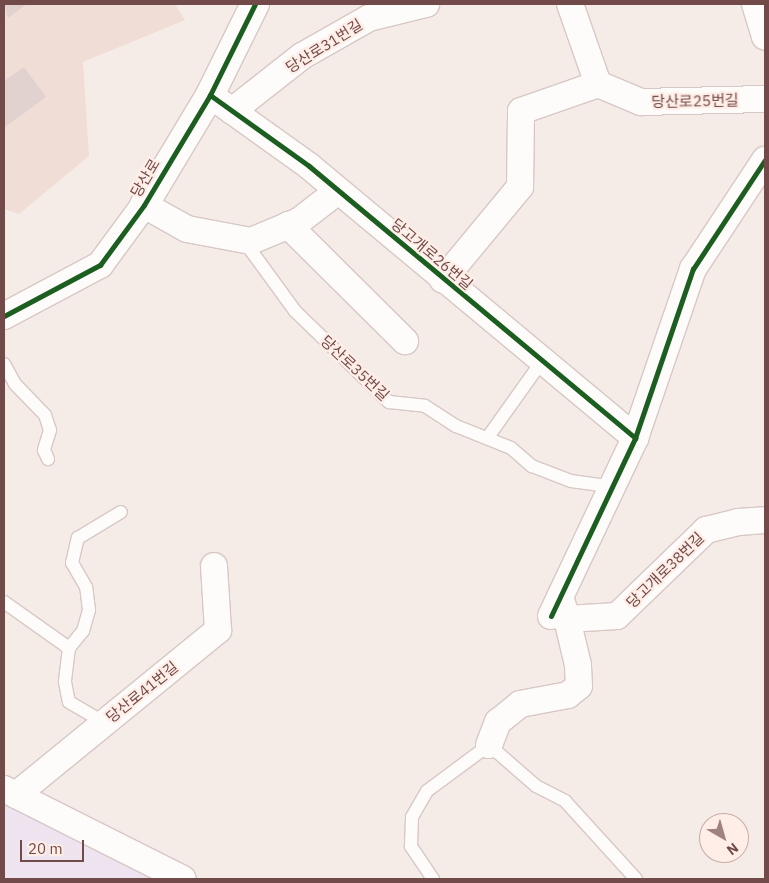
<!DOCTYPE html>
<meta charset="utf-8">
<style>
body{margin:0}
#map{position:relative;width:769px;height:883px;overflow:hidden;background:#f6ece7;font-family:"IBM Plex Sans","Noto Sans KR",sans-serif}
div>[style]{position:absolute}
.residential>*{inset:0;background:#f0ddd6}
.education>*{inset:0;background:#ede4f0}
.building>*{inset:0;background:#e2d2cf}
.roads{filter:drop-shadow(1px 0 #d7c8c5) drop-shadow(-1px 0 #d7c8c5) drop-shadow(0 1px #d7c8c5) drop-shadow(0 -1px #d7c8c5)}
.service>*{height:12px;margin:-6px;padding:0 6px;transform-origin:6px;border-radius:6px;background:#fefcfb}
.minor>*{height:26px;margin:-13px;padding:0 13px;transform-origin:13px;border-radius:13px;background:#fefcfb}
.tertiary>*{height:28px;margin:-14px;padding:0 14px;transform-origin:14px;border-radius:14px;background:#fefcfb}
.cycleway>*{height:5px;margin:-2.5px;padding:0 2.5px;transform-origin:2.5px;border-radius:2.5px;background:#1b5e20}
span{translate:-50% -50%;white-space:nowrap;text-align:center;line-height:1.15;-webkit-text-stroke:4.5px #ffeee7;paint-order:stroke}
.street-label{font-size:15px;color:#724a49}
.frame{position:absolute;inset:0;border:5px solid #724a49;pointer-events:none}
.north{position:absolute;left:699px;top:813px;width:50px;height:50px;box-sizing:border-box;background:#ffeee7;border:1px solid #c7aca8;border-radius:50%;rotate:142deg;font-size:14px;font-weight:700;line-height:20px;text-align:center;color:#724a49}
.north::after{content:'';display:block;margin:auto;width:18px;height:22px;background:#a08380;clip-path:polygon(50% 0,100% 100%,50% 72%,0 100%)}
.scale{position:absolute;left:20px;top:840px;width:64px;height:22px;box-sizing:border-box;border:2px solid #724a49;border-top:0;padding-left:6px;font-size:15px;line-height:18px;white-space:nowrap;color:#724a49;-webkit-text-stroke:4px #ffeee7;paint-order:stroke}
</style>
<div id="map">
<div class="residential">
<div style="clip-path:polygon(4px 4px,175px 4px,185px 20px,83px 62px,89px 156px,19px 214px,4px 209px)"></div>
</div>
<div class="education">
<div style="clip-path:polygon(4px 801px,160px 879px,4px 879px)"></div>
</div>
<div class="building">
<div style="clip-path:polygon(4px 4px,27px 4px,8px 18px)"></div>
<div style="clip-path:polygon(24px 67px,46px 97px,4px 128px,4px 81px)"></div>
</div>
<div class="roads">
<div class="service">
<div style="left:244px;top:241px;width:87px;rotate:53.9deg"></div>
<div style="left:295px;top:311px;width:131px;rotate:44.1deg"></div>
<div style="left:389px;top:402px;width:36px;rotate:6deg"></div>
<div style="left:425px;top:406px;width:37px;rotate:33deg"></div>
<div style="left:456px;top:426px;width:59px;rotate:21.8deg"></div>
<div style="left:511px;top:448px;width:28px;rotate:41deg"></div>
<div style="left:532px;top:466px;width:42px;rotate:21deg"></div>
<div style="left:571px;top:481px;width:43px;rotate:7.9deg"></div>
<div style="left:4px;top:364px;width:23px;rotate:61deg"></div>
<div style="left:15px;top:384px;width:43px;rotate:45.9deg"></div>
<div style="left:45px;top:415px;width:16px;rotate:72deg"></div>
<div style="left:50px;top:430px;width:21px;rotate:107deg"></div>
<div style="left:44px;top:450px;width:10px;rotate:66deg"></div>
<div style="left:488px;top:437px;width:93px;rotate:-54.6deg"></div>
<div style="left:4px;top:602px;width:80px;rotate:35.3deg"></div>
<div style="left:69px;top:648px;width:34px;rotate:97deg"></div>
<div style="left:65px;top:682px;width:20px;rotate:79deg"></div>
<div style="left:69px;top:702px;width:42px;rotate:30.3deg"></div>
<div style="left:69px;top:648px;width:22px;rotate:-51deg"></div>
<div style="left:83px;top:631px;width:22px;rotate:-74deg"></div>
<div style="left:89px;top:610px;width:23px;rotate:-97deg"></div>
<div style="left:86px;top:587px;width:28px;rotate:-120deg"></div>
<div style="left:72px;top:563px;width:26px;rotate:-77deg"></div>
<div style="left:78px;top:538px;width:50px;rotate:-31.2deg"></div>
<div style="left:433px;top:879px;width:40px;rotate:-124deg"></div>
<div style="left:411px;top:846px;width:29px;rotate:-88deg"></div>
<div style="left:412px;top:817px;width:30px;rotate:-60deg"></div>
<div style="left:427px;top:791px;width:77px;rotate:-36.6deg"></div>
<div style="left:489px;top:745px;width:62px;rotate:41.1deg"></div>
<div style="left:536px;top:786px;width:33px;rotate:27deg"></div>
<div style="left:565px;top:801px;width:105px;rotate:47.7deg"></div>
</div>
<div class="minor">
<div style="left:570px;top:4px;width:85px;rotate:70.7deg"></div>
<div style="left:598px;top:84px;width:47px;rotate:22.7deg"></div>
<div style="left:641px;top:102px;width:124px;rotate:-1.4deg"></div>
<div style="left:755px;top:4px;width:34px;rotate:73deg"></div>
<div style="left:210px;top:95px;width:122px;rotate:35.6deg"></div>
<div style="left:309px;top:166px;width:425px;rotate:39.8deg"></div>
<div style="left:232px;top:111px;width:89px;rotate:-38.2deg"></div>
<div style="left:302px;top:56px;width:77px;rotate:-29.6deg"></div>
<div style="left:369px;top:18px;width:59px;rotate:-13.8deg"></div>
<div style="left:288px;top:225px;width:165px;rotate:44.8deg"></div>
<div style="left:443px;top:280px;width:121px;rotate:-50.4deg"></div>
<div style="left:520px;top:187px;width:76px;rotate:-89.2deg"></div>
<div style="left:521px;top:111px;width:82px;rotate:-19.3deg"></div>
<div style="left:4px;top:316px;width:109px;rotate:-28deg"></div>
<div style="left:100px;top:265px;width:74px;rotate:-53.7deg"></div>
<div style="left:144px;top:205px;width:49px;rotate:29.2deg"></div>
<div style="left:187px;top:229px;width:65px;rotate:10.6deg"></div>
<div style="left:251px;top:241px;width:52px;rotate:-22.6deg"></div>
<div style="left:299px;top:221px;width:49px;rotate:-37.6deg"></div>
<div style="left:560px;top:597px;width:23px;rotate:72deg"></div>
<div style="left:567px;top:619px;width:50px;rotate:-3.4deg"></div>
<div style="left:617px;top:616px;width:124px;rotate:-44deg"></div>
<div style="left:706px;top:530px;width:33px;rotate:-14deg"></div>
<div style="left:738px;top:522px;width:27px;rotate:-4deg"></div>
<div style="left:551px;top:616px;width:197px;rotate:-64.7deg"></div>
<div style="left:635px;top:438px;width:179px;rotate:-71.1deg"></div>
<div style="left:693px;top:269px;width:131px;rotate:-56.6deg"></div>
<div style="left:489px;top:745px;width:25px;rotate:-69deg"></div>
<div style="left:498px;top:722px;width:28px;rotate:-39deg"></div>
<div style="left:520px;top:704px;width:49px;rotate:-10.6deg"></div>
<div style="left:568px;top:695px;width:14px;rotate:-39deg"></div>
<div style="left:579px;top:686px;width:21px;rotate:-93deg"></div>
<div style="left:578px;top:665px;width:47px;rotate:-103.4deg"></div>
<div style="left:4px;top:789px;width:200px;rotate:26.7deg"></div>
<div style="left:16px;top:795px;width:261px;rotate:-39.2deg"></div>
<div style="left:218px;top:630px;width:64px;rotate:-93.6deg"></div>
</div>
<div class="tertiary">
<div style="left:144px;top:205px;width:128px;rotate:-59deg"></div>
<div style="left:210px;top:95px;width:102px;rotate:-63.7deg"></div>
</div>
</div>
<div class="cycleway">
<div style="left:210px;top:95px;width:122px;rotate:35.6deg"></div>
<div style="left:309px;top:166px;width:425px;rotate:39.8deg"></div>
<div style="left:4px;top:316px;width:109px;rotate:-28deg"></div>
<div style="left:100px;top:265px;width:74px;rotate:-53.7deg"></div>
<div style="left:144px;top:205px;width:128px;rotate:-59deg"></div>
<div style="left:210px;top:95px;width:102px;rotate:-63.7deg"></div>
<div style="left:551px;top:616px;width:197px;rotate:-64.7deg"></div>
<div style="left:635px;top:438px;width:179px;rotate:-71.1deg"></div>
<div style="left:693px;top:269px;width:131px;rotate:-56.6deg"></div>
</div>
<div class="street-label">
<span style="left:324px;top:46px;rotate:-32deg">당산로31번길</span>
<span style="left:695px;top:101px;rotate:-1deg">당산로25번길</span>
<span style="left:145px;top:178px;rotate:-59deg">당산로</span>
<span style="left:432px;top:254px;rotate:40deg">당고개로26번길</span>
<span style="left:355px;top:368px;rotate:43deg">당산로35번길</span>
<span style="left:665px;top:570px;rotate:-44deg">당고개로38번길</span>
<span style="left:142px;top:692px;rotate:-39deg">당산로41번길</span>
</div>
<div class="frame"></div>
<div class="north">N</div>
<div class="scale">20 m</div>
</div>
